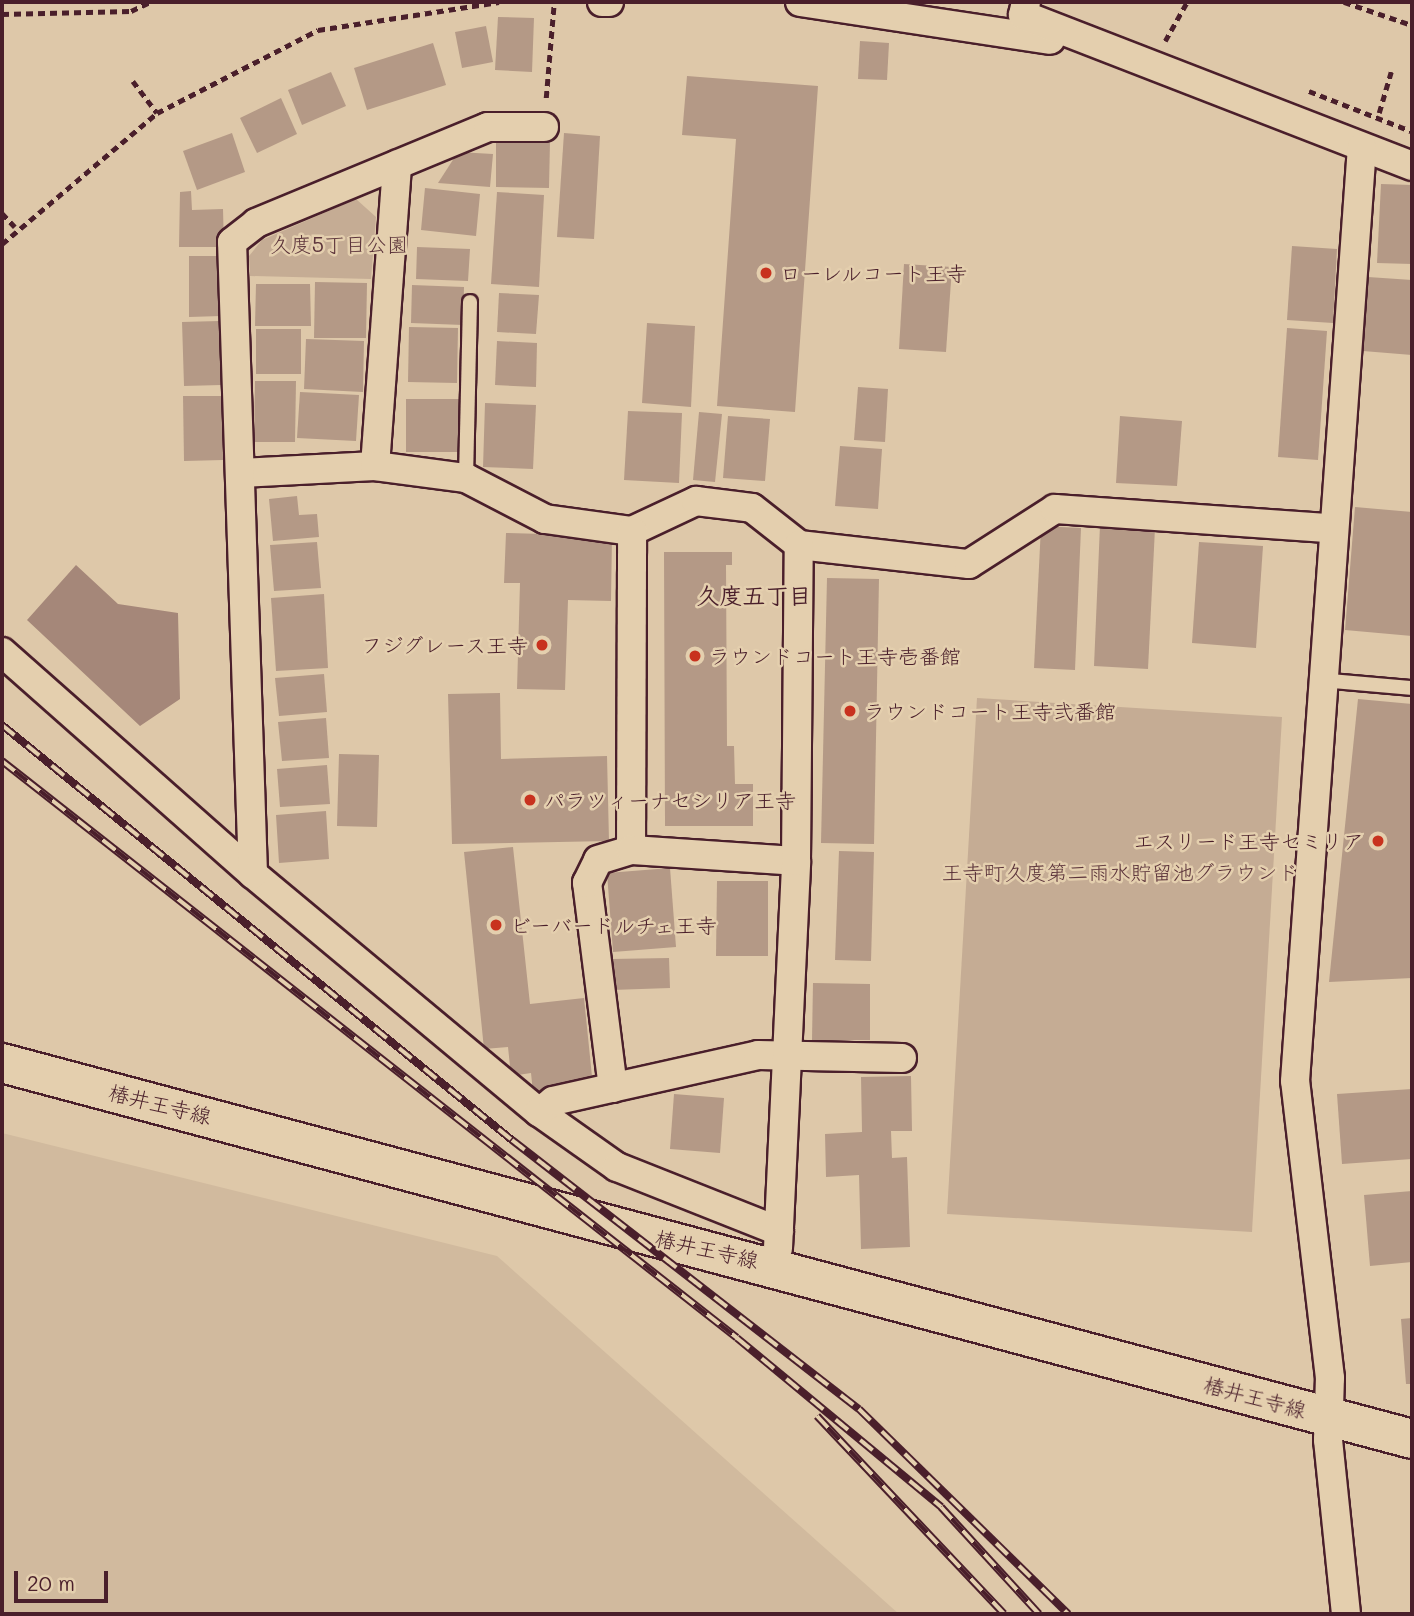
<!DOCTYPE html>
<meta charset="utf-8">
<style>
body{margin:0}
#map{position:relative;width:1414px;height:1616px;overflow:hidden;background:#dec8a9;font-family:Mali,"Klee One",sans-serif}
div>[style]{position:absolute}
.built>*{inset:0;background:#d1ba9e}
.green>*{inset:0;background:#c5ac94}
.water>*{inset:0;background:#a58779}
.building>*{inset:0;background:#b49986}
.path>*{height:4.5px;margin-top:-2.25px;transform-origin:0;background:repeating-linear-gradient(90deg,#4a1f2b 0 7px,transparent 0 12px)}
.roads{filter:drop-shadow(2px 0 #4a1f2b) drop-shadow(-2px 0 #4a1f2b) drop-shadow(0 2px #4a1f2b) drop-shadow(0 -2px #4a1f2b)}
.lane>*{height:14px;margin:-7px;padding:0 7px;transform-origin:7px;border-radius:7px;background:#e4cfae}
.street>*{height:28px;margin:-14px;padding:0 14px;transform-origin:14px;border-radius:14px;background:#e4cfae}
.secondary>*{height:38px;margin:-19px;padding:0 19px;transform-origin:19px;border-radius:19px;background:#e4cfae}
.rail>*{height:8px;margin-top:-4px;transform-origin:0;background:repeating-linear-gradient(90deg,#e4cfae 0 16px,#4a1f2b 0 32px);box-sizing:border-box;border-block:2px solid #4a1f2b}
.dots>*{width:19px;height:19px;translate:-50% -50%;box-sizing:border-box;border:4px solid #e4cfae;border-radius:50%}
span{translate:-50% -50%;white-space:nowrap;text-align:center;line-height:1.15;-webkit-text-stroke:5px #e4cfae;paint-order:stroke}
.park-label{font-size:21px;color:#5c343b}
.poi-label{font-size:21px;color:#4a1f2b}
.left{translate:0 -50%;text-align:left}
.right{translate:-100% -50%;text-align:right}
.street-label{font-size:21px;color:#4a1f2b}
.neighbourhood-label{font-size:23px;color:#4a1f2b;font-weight:700}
.frame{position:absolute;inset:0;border:4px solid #4a1f2b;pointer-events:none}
.scale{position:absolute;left:14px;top:1571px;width:94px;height:32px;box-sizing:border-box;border:4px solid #4a1f2b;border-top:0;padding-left:9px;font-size:21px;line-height:24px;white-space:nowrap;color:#4a1f2b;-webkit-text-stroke:5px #e4cfae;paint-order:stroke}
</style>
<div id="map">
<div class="built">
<div style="clip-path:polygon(2px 1133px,497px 1256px,899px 1614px,2px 1614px)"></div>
</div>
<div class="green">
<div style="clip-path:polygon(356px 199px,376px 217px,371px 279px,250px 276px,249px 256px,262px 240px)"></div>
<div style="clip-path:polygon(977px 698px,1282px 717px,1252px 1232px,947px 1214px)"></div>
</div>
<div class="water">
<div style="clip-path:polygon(76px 565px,118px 604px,178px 613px,180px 699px,140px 726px,27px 620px)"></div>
</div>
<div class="building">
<div style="clip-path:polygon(498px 17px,534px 18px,532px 72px,495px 70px)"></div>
<div style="clip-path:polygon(486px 26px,493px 62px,462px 68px,455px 32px)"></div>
<div style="clip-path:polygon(860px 41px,889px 43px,887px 80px,858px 79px)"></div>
<div style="clip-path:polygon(433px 43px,446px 85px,367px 110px,354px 68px)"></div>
<div style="clip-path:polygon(331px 72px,346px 106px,302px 125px,288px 90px)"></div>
<div style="clip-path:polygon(687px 76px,818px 86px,795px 412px,717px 406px,736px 139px,682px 135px)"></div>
<div style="clip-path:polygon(281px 98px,297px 134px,257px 153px,240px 118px)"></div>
<div style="clip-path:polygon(232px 133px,245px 172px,197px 190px,183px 151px)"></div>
<div style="clip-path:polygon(564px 133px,600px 136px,594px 239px,557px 237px)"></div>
<div style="clip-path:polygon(496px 140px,550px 141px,549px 188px,496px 187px)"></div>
<div style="clip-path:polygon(458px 152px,493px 154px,490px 187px,438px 183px)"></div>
<div style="clip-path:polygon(1381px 184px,1412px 185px,1412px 264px,1377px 263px)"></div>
<div style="clip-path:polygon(425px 188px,480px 194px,476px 236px,421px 230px)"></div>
<div style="clip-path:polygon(191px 191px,192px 210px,223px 209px,224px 247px,179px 247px,180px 192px)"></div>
<div style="clip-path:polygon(497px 192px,544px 195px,539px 287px,491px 284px)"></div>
<div style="clip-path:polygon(1292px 246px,1337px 249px,1333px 323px,1287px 320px)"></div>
<div style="clip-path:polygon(417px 247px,470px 249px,468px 281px,416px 279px)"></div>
<div style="clip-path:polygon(189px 256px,221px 256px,221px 316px,189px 317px)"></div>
<div style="clip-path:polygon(904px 264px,952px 267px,946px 352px,899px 349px)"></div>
<div style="clip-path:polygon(1368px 277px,1412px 280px,1412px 355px,1363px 351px)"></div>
<div style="clip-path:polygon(315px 282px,367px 283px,366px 338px,314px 338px)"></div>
<div style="clip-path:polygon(256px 284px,310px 284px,311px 326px,255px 326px)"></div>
<div style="clip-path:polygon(412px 285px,464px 287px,463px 325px,411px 323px)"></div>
<div style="clip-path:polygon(499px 293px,539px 295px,536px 334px,497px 332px)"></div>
<div style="clip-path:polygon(219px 321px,221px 385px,184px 386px,182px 322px)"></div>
<div style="clip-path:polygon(647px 323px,695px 326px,691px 407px,642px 403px)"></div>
<div style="clip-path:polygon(409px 327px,458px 328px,457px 383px,408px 382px)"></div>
<div style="clip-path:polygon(1287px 328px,1327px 331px,1318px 460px,1278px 457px)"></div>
<div style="clip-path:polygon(256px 329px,301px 329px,301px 374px,256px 374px)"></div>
<div style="clip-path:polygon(306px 339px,364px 341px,363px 392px,304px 389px)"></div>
<div style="clip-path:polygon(497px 341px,537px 343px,536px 387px,495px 385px)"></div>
<div style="clip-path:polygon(255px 381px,296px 381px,295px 442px,254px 442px)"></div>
<div style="clip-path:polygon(858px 387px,888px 389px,885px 442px,854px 440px)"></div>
<div style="clip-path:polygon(300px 392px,359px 395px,356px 441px,297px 438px)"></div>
<div style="clip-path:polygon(183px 396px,222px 396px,223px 460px,184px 461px)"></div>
<div style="clip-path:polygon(406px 399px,459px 399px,458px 452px,406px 452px)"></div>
<div style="clip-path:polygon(485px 403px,536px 405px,533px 469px,483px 467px)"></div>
<div style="clip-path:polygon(628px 411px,682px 413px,679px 483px,624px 480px)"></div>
<div style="clip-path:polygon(699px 412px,722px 414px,715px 482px,693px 480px)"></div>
<div style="clip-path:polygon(728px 416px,770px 419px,765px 481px,723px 478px)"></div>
<div style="clip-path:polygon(1120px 416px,1182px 421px,1177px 486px,1116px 483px)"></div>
<div style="clip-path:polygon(840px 446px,882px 449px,878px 509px,835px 506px)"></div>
<div style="clip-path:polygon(297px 496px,299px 515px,317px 514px,319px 537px,273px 541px,269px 499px)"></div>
<div style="clip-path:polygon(1355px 507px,1412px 512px,1412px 636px,1345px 630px)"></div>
<div style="clip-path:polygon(1100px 525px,1155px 528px,1148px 669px,1094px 666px)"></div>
<div style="clip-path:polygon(1041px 526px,1081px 528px,1075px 670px,1034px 668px)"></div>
<div style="clip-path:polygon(506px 533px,612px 536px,611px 601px,568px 600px,565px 690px,517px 689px,520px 583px,504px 583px)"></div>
<div style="clip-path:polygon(317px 542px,321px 588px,274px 591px,270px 545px)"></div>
<div style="clip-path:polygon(1199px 542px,1263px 546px,1256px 648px,1192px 643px)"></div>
<div style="clip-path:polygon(664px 552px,732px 552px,732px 565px,726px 565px,727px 746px,734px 746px,735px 784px,753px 784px,753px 826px,665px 826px)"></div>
<div style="clip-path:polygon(827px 578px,879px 579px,874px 844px,821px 843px)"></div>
<div style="clip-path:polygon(324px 594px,328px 668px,276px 671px,271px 598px)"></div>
<div style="clip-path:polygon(324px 674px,327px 712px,279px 716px,275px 678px)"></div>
<div style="clip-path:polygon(500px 693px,501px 759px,607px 756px,609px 841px,452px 844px,448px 694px)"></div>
<div style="clip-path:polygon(1358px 699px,1412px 704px,1412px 978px,1329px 982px)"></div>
<div style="clip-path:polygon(326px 718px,329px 758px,282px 761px,278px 722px)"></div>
<div style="clip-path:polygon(339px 754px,379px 755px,377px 827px,337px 826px)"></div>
<div style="clip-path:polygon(327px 765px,330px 804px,280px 807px,277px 769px)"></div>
<div style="clip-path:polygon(326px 811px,329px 859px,279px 863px,276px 815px)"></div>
<div style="clip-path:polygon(513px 847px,530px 1004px,584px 998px,594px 1096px,534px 1102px,531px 1073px,511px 1076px,508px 1047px,484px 1049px,464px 852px)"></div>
<div style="clip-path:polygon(839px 851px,874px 852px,871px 961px,835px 960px)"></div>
<div style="clip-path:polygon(670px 868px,676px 947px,613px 952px,607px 873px)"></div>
<div style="clip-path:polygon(717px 881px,768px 881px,768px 956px,716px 956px)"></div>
<div style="clip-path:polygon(669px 958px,670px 988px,612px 990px,611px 959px)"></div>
<div style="clip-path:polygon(813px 983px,870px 984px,870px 1040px,812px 1040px)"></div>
<div style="clip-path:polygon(911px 1076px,912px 1131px,891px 1131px,892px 1158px,907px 1157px,910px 1247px,861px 1249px,859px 1175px,826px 1177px,825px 1134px,862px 1132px,861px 1077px)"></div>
<div style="clip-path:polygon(1412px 1089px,1412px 1159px,1342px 1164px,1337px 1094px)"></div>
<div style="clip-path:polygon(674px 1094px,724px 1098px,720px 1153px,670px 1149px)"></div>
<div style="clip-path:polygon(1412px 1191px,1412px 1262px,1370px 1266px,1364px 1195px)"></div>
<div style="clip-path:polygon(1412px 1318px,1412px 1384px,1406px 1384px,1401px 1319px)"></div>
</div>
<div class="path">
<div style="left:1344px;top:2px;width:72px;rotate:18.7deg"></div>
<div style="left:2px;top:14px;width:129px;rotate:-1.3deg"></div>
<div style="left:131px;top:11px;width:21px;rotate:-25deg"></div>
<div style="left:1165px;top:41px;width:45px;rotate:-60.6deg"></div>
<div style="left:133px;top:81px;width:40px;rotate:53deg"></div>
<div style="left:1309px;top:91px;width:110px;rotate:21.4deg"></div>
<div style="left:546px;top:98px;width:96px;rotate:-85.2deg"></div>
<div style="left:1379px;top:113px;width:43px;rotate:-73.7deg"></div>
<div style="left:2px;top:213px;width:19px;rotate:47deg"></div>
<div style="left:2px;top:244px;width:203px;rotate:-40.2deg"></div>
<div style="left:157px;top:113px;width:181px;rotate:-27.3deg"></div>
<div style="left:318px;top:30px;width:183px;rotate:-8.8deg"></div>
</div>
<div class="roads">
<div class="lane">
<div style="left:466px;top:478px;width:176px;rotate:-88.7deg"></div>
<div style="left:1320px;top:680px;width:92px;rotate:5deg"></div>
</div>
<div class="street">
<div style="left:602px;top:2px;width:7px"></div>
<div style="left:800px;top:2px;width:253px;rotate:8.6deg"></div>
<div style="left:1026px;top:2px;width:13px;rotate:103deg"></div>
<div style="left:1023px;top:15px;width:417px;rotate:21.2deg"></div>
<div style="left:375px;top:466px;width:302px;rotate:-85.8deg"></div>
<div style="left:241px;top:473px;width:134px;rotate:-3deg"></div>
<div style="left:375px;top:466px;width:92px;rotate:7.5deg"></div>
<div style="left:466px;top:478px;width:89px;rotate:27.4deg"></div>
<div style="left:545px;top:519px;width:88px;rotate:7.9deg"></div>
<div style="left:632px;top:531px;width:71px;rotate:-25.1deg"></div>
<div style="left:696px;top:501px;width:56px;rotate:7.1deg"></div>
<div style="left:752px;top:508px;width:60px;rotate:38.2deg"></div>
<div style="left:799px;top:545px;width:171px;rotate:6.4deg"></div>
<div style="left:969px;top:564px;width:102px;rotate:-32.6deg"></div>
<div style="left:1055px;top:509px;width:276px;rotate:4deg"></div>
<div style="left:2px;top:652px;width:335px;rotate:41.5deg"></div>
<div style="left:253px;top:874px;width:372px;rotate:39.8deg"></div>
<div style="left:539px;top:1112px;width:95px;rotate:35.2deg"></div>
<div style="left:617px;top:1167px;width:174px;rotate:21.6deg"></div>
<div style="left:631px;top:850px;width:319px;rotate:-89.8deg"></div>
<div style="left:253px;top:874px;width:632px;rotate:-91.9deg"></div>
<div style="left:232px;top:242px;width:31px;rotate:-38deg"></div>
<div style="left:256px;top:223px;width:251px;rotate:-22.5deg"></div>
<div style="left:488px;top:127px;width:56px"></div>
<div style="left:613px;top:1088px;width:207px;rotate:-97.2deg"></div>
<div style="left:587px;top:883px;width:25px;rotate:-64deg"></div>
<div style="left:598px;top:860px;width:34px;rotate:-17deg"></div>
<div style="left:631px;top:850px;width:165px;rotate:3.8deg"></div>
<div style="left:539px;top:1112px;width:18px;rotate:-38deg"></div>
<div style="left:553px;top:1101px;width:210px;rotate:-12.6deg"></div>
<div style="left:758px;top:1055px;width:144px;rotate:1.2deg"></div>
<div style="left:778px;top:1248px;width:387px;rotate:-87.3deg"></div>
<div style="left:796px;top:861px;width:316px;rotate:-89.5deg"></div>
<div style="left:1346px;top:1614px;width:175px;rotate:-95.9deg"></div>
<div style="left:1328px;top:1440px;width:62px;rotate:-88.2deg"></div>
<div style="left:1330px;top:1378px;width:299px;rotate:-96.7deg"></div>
<div style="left:1295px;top:1081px;width:936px;rotate:-85.9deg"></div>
</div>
<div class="secondary">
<div style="left:2px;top:1063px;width:1459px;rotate:14.93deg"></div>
</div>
</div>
<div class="rail">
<div style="left:2px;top:725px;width:658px;rotate:39.14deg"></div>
<div style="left:512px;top:1140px;width:439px;rotate:37.8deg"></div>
<div style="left:859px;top:1409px;width:293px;rotate:44.4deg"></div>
<div style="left:2px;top:761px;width:934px;rotate:38.13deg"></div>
<div style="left:737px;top:1338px;width:265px;rotate:39.6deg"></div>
<div style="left:941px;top:1507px;width:145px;rotate:47.5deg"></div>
<div style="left:817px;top:1416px;width:272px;rotate:46.6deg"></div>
</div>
<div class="dots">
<div style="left:766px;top:273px;background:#c8321e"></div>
<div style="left:542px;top:645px;background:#c8321e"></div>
<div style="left:695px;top:656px;background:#c8321e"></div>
<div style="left:850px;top:711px;background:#c8321e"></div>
<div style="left:530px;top:800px;background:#c8321e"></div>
<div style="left:1378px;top:841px;background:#c8321e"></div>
<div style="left:496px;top:925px;background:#c8321e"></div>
</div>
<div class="park-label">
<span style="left:339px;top:244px">久度5丁目公園</span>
<span style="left:1120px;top:872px">王寺町久度第二雨水貯留池グラウンド</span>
</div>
<div class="poi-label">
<span class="left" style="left:780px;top:273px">ローレルコート王寺</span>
<span class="right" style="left:528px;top:645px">フジグレース王寺</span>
<span class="left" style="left:709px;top:656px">ラウンドコート王寺壱番館</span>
<span class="left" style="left:864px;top:711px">ラウンドコート王寺弐番館</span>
<span class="left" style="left:544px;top:800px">パラツィーナセシリア王寺</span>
<span class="right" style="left:1364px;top:841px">エスリード王寺セミリア</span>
<span class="left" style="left:510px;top:925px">ビーバードルチェ王寺</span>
</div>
<div class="street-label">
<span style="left:160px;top:1104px;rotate:14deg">椿井王寺線</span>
<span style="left:707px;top:1249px;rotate:13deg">椿井王寺線</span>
<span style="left:1255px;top:1397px;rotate:15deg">椿井王寺線</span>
</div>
<div class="neighbourhood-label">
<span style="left:754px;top:595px">久度五丁目</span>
</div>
<div class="frame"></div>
<div class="scale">20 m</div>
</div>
